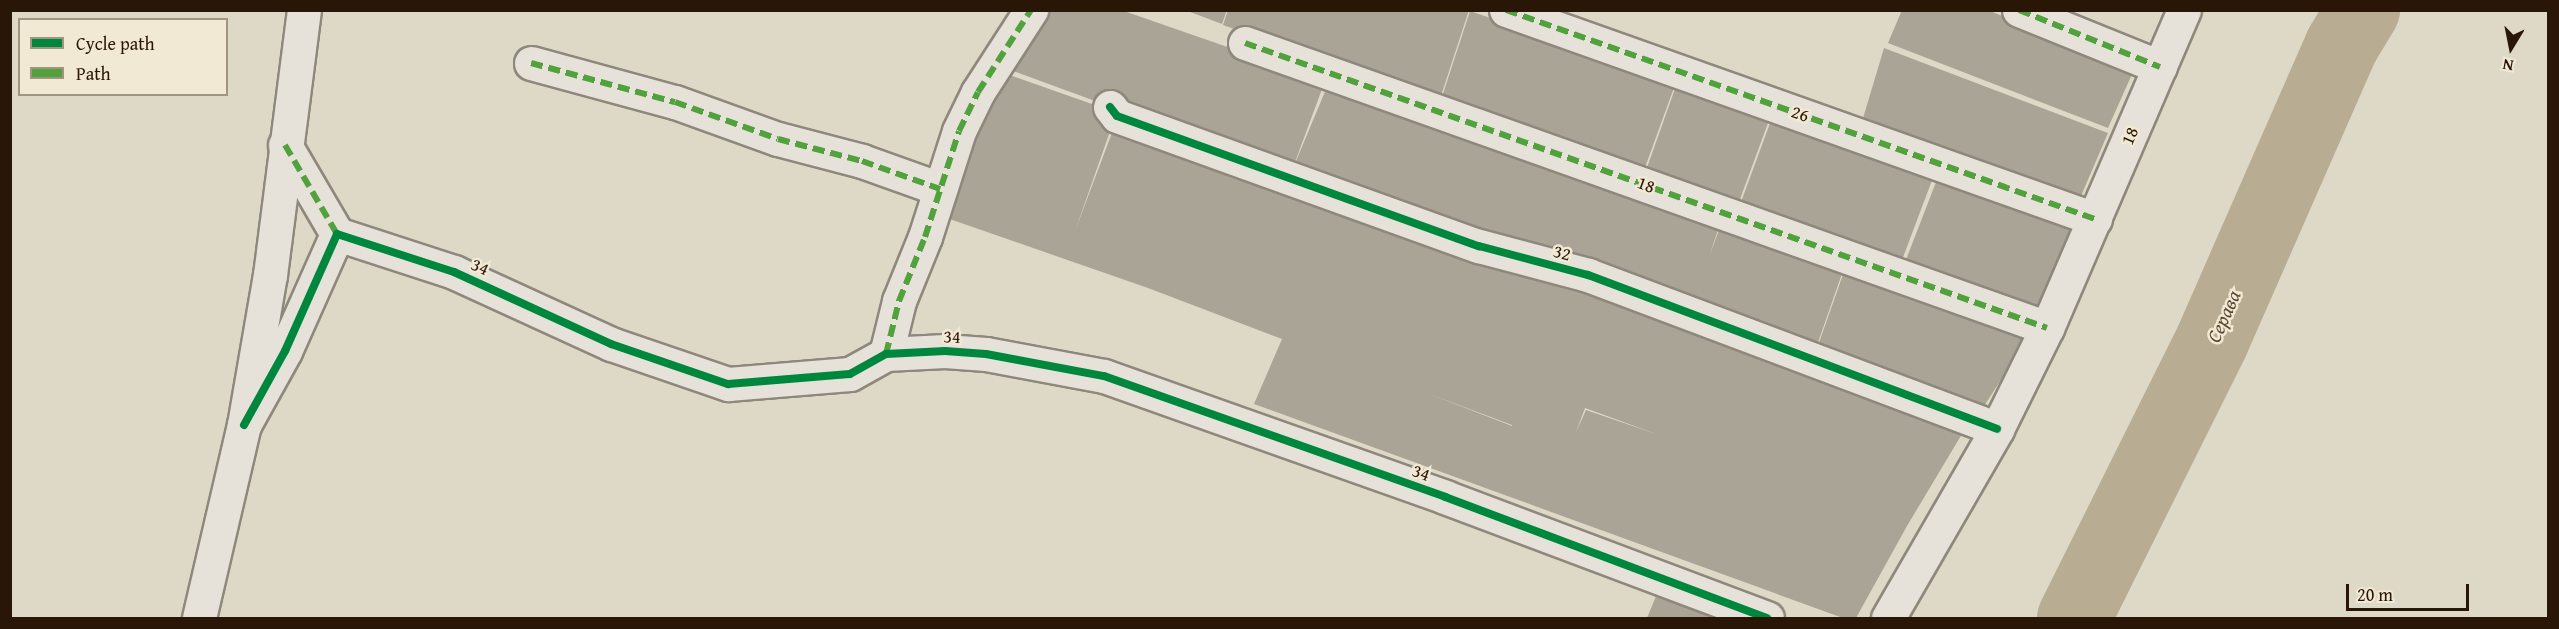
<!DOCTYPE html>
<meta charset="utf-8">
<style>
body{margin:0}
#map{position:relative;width:2559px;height:629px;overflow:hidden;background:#ded8c6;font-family:"Gentium Book Plus",serif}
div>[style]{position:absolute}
.river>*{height:74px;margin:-37px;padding:0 37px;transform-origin:37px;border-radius:37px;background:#b8ac93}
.building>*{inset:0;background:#aaa497}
.roads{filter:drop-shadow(2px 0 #8e887c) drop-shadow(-2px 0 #8e887c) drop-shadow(0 2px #8e887c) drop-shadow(0 -2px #8e887c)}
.minor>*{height:33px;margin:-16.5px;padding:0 16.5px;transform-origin:16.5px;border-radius:16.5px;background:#e6e2da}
.quiet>*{height:6px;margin-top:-3px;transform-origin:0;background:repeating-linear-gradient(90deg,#51a13d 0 12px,transparent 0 18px)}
.cycleway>*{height:8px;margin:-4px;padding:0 4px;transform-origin:4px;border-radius:4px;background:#00873e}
span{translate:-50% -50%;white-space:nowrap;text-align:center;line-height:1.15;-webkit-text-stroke:5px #f1e9d3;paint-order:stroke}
.street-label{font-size:18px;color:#291606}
.water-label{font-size:20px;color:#5c4a36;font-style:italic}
.frame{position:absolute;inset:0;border:12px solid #291606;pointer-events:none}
.legend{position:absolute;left:18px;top:18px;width:210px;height:78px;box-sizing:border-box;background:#f1e9d3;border:2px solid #a19581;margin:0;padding:8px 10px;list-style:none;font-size:18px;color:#291606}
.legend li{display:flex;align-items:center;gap:12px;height:30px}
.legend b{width:30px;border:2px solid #a19581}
.north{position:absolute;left:2481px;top:18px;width:60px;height:60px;-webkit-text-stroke:4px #f1e9d3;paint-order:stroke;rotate:190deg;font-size:16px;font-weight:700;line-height:24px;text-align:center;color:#291606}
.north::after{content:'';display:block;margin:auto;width:21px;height:27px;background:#291606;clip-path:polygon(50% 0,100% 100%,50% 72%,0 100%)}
.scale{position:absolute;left:2346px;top:584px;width:123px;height:27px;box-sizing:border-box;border:3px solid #291606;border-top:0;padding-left:8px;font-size:18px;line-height:21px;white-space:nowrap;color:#291606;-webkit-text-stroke:4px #f1e9d3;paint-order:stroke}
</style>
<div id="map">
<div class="river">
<div style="left:2074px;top:618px;width:309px;rotate:-63.5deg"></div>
<div style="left:2212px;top:341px;width:323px;rotate:-66.3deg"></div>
<div style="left:2342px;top:45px;width:41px;rotate:-59deg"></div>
</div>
<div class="building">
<div style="clip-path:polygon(1042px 10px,1121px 10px,1325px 81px,1291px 173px,1008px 69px)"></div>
<div style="clip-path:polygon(1185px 10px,1227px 10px,1222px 24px)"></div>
<div style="clip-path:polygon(1228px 10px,1469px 10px,1439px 102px,1223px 25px)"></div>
<div style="clip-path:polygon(1902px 10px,1988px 10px,2133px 72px,2108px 128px,1888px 43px)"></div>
<div style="clip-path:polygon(1470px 11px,1676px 82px,1642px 176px,1440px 103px)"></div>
<div style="clip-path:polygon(1884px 48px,2108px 133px,2078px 203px,1861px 125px)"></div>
<div style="clip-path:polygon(evenodd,1001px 72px,1109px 110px,1114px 120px,1075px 231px,1116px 122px,1968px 424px,1907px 526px,1856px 618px,1843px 618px,1254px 404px,1282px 339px,1148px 288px,941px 216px,1001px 72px,1424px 392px,1512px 425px,1512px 426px,1424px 392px,1001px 72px,1585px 408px,1659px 435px,1586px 410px,1576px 432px,1585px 408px)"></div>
<div style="clip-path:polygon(1329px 82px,1721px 221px,1709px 257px,1722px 222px,1845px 265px,1814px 354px,1291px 173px)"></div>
<div style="clip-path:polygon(1677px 83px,1771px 115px,1736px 210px,1644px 176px)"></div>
<div style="clip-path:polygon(1773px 115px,1934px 175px,1899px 268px,1738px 210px)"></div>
<div style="clip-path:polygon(1938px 177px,2078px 227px,2033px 316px,1902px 270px)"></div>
<div style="clip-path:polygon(1846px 266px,2031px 333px,1979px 414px,1815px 354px)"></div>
<div style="clip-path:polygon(1659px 589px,1737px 618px,1647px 618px)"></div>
</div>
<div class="roads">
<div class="minor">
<div style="left:1506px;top:10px;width:625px;rotate:19.54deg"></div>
<div style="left:2019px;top:10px;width:152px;rotate:22deg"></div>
<div style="left:1245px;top:43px;width:851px;rotate:19.56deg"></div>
<div style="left:531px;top:63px;width:149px;rotate:15.2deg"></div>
<div style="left:675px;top:102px;width:109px;rotate:19.8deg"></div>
<div style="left:778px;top:139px;width:87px;rotate:14.7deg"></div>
<div style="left:862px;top:161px;width:83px;rotate:19.7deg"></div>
<div style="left:1110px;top:107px;width:11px;rotate:52deg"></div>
<div style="left:1117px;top:116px;width:385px;rotate:19.8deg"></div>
<div style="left:1479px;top:246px;width:113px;rotate:14.9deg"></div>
<div style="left:1588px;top:275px;width:437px;rotate:20.6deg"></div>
<div style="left:285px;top:145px;width:103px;rotate:59.7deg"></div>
<div style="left:886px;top:354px;width:55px;rotate:-76.2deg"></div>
<div style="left:899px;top:301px;width:69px;rotate:-67.9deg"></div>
<div style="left:925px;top:237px;width:111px;rotate:-72.2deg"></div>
<div style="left:959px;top:131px;width:43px;rotate:-64deg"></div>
<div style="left:978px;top:92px;width:98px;rotate:-57.1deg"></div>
<div style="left:244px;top:425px;width:85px;rotate:-61deg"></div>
<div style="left:285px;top:351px;width:128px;rotate:-66deg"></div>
<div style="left:337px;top:234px;width:123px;rotate:18deg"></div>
<div style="left:454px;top:272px;width:173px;rotate:24.6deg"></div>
<div style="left:611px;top:344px;width:124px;rotate:18.9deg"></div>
<div style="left:728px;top:384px;width:122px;rotate:-4.7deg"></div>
<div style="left:850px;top:374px;width:41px;rotate:-29.1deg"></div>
<div style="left:886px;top:354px;width:59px;rotate:-2.9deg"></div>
<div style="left:945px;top:351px;width:41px;rotate:4.2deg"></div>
<div style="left:986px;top:354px;width:120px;rotate:10.6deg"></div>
<div style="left:1104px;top:376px;width:362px;rotate:19.5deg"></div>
<div style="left:1445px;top:497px;width:344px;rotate:20.6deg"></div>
<div style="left:199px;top:618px;width:198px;rotate:-76.9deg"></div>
<div style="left:244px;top:425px;width:152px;rotate:-80.2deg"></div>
<div style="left:270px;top:275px;width:267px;rotate:-82.7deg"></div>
<div style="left:1888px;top:618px;width:218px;rotate:-60deg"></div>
<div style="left:1997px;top:429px;width:113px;rotate:-63.7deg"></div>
<div style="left:2047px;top:328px;width:346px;rotate:-66.7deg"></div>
</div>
</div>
<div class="quiet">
<div style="left:1506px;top:10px;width:625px;rotate:19.54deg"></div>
<div style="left:2019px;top:10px;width:152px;rotate:22deg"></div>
<div style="left:1245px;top:43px;width:851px;rotate:19.56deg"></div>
<div style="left:531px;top:63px;width:149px;rotate:15.2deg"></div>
<div style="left:675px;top:102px;width:109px;rotate:19.8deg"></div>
<div style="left:778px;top:139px;width:87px;rotate:14.7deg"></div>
<div style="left:862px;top:161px;width:83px;rotate:19.7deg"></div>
<div style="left:285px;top:145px;width:103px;rotate:59.7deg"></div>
<div style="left:886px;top:354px;width:55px;rotate:-76.2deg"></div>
<div style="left:899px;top:301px;width:69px;rotate:-67.9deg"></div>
<div style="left:925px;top:237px;width:111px;rotate:-72.2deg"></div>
<div style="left:959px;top:131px;width:43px;rotate:-64deg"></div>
<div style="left:978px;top:92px;width:98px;rotate:-57.1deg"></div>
</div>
<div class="cycleway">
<div style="left:1110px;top:107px;width:11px;rotate:52deg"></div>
<div style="left:1117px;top:116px;width:385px;rotate:19.8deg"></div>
<div style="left:1479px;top:246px;width:113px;rotate:14.9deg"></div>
<div style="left:1588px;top:275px;width:437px;rotate:20.6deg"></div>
<div style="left:244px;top:425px;width:85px;rotate:-61deg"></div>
<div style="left:285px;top:351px;width:128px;rotate:-66deg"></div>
<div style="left:337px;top:234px;width:123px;rotate:18deg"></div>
<div style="left:454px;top:272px;width:173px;rotate:24.6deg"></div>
<div style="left:611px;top:344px;width:124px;rotate:18.9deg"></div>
<div style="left:728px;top:384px;width:122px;rotate:-4.7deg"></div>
<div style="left:850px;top:374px;width:41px;rotate:-29.1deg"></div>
<div style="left:886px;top:354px;width:59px;rotate:-2.9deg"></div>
<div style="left:945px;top:351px;width:41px;rotate:4.2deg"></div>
<div style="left:986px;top:354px;width:120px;rotate:10.6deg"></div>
<div style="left:1104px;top:376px;width:362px;rotate:19.5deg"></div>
<div style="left:1445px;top:497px;width:344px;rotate:20.6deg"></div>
</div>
<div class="street-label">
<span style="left:1800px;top:114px;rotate:19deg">26</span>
<span style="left:2130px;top:136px;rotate:-67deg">18</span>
<span style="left:1646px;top:185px;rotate:20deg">18</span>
<span style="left:1562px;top:253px;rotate:15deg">32</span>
<span style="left:480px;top:267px;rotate:25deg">34</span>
<span style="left:952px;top:337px;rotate:2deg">34</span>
<span style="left:1421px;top:473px;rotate:20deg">34</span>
</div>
<div class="water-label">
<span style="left:2223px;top:316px;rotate:-66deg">Серава</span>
</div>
<div class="frame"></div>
<ul class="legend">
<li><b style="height:8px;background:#00873e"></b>Cycle path</li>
<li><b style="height:8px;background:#51a13d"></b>Path</li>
</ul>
<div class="north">N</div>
<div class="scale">20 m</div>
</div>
